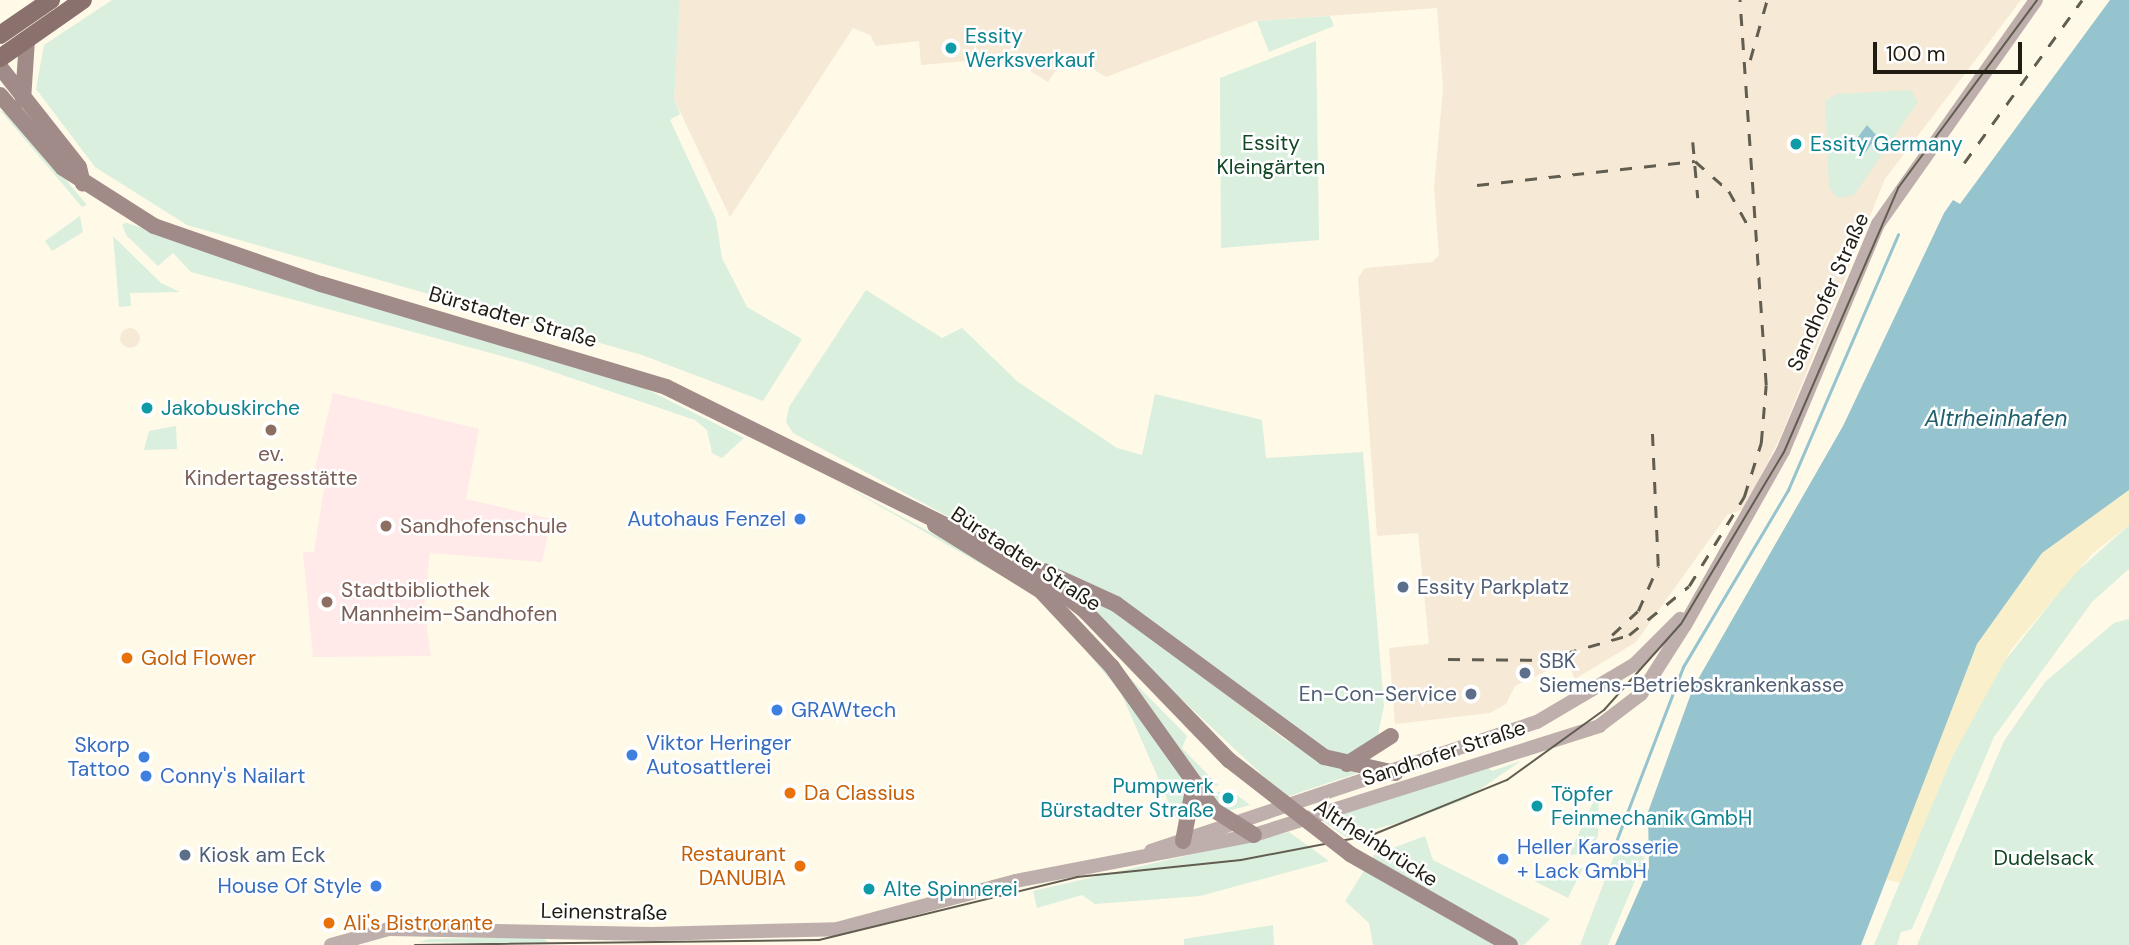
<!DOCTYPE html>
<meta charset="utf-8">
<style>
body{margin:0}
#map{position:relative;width:2129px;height:945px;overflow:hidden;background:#fff9e7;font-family:"DM Sans",sans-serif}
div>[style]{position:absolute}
.industrial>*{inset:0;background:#f6e9d5}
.round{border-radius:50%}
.education>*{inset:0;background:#ffe9e9}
.green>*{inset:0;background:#daefde}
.sand>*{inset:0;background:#f9efca}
.water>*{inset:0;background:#95c4cf}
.stream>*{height:2.5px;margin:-1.25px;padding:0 1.25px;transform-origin:1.25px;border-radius:1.25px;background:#95c4cf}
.tertiary>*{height:14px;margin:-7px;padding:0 7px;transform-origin:7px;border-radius:7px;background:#beafac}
.secondary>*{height:16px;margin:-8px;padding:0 8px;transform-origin:8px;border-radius:8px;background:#a18b88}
.primary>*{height:18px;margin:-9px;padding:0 9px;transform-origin:9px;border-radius:9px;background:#8b716d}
.tram>*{height:2px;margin:-1px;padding:0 1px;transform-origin:1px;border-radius:1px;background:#615d50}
.rail>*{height:2.5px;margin-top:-1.25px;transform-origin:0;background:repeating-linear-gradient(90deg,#615d50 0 12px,transparent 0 24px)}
.secondary-bridge>*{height:16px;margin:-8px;padding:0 8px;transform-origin:8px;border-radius:8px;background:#a18b88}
.dots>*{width:19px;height:19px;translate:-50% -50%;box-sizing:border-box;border:4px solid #fff;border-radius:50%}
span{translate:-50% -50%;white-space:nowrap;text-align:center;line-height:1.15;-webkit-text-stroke:5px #fff;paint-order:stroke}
.culture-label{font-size:21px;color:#0d838f}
.left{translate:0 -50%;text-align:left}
.right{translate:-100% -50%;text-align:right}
.park-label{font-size:21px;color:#124723}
.street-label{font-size:21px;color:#201c11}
.education-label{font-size:21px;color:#785e54}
.shop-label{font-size:21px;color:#366cbe}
.service-label{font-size:21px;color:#4e5e75}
.food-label{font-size:21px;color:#c56008}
.water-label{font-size:23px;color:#215f6c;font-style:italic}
.scale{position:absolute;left:1873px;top:42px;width:149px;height:32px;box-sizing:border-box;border:4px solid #201c11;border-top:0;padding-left:9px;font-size:21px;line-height:24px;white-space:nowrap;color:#201c11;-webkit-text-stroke:5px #fff;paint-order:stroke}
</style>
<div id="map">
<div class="industrial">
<div style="clip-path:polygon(680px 0,2021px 0,1885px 179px,1780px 438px,1744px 509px,1727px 515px,1636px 642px,1575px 679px,1567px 661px,1515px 686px,1506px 704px,1490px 713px,1395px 724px,1389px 648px,1429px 644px,1418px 533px,1377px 536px,1358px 278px,1365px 268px,1432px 262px,1439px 255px,1434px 188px,1443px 88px,1437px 8px,1255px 21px,1106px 77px,1067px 53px,1048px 82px,1004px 55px,994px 70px,979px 60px,921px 65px,919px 41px,876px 46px,870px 35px,853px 28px,730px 217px,674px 99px)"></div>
<div class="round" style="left:120px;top:328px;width:20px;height:20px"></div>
</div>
<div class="education">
<div style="clip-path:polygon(333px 393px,479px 429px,466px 499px,551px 519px,542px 562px,430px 553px,424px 607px,431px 656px,313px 657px,303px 552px,314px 552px,325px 482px,313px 477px)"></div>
</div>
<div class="green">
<div style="clip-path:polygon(112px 0,680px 0,674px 99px,680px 114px,670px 120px,716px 219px,722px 258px,747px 307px,802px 339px,763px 401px,642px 355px,187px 225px,95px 167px,36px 89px,44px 45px)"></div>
<div style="clip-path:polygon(1330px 16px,1334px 26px,1269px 52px,1257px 21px)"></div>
<div style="clip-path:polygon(1316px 41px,1319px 240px,1221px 248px,1220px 78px)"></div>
<div style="clip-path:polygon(1911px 90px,1918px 102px,1854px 195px,1838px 198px,1829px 188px,1825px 101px,1837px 94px)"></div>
<div style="clip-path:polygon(0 110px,14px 118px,87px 205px,82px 207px)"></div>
<div style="clip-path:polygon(80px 216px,83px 232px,52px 251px,45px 241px)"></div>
<div style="clip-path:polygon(127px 223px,644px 388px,744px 438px,722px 458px,712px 453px,707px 430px,695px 420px,524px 362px,191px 272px,173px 253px,158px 266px,126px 235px,122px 224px)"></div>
<div style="clip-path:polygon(113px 236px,161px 283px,180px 292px,130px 293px,131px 306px,119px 307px)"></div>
<div style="clip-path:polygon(866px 290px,942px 338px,962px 328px,1018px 382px,1117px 448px,1142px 455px,1155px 394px,1262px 420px,1266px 458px,1363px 452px,1384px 706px,1376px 744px,1342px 756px,1321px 749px,1115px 597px,1016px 553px,793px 433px,786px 422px,789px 407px)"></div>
<div style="clip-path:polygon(176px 426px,177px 449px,144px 450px,149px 431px)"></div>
<div style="clip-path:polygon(834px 480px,998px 569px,1077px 631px,1117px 679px,1180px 772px,1189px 792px,1187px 818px,1178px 820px,1173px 812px,1121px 693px,1061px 620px,1023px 588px)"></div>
<div style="clip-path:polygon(2129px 525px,2129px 569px,2092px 602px,1994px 737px,1912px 929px,1901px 932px,1897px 945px,1874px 945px,1951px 759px,2000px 667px,2073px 575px)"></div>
<div style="clip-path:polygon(1053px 579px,1122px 614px,1284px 739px,1323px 762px,1358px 773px,1286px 797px)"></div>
<div style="clip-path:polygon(2129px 619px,2129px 945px,1917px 945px,2004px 741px,2045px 682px,2114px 623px)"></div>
<div style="clip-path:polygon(1113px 661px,1187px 736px,1182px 748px,1219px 786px,1200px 783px)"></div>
<div style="clip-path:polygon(1521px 761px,1466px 799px,1416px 818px,1346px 837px,1321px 820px,1485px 764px,1492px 771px)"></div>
<div style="clip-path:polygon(1599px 789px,1598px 836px,1589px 853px,1569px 855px)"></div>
<div style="clip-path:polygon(1232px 791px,1250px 805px,1224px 812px,1207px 793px)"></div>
<div style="clip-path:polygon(1289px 832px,1329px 861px,1200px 896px,1095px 904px,1082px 895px,1037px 908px,1033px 891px)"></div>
<div style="clip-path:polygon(1425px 836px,1433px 860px,1550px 919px,1524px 945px,1373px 945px,1369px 923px,1345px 901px,1374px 855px)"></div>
<div style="clip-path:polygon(1617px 848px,1645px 857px,1608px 945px,1580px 945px)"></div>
<div style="clip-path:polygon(1560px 864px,1583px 868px,1568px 898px,1534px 881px,1560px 874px)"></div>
<div style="clip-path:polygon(1273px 925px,1274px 945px,1184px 945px,1184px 939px)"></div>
<div style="clip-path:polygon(542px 937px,550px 944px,419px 942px,430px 939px)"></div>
</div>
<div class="sand">
<div style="clip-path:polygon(2129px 490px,2129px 525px,2093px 553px,2012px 648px,1951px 759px,1900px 883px,1885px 879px,1977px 644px,2042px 553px)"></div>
</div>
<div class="water">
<div style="clip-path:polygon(2110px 0,2129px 0,2129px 490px,2042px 553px,1977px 644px,1861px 945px,1615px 945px,1649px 868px,1648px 812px,1693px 688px,1843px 426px,1944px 213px,1953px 200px,1960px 204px)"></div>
<div style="clip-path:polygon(1867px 125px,1877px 136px,1863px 156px,1855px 141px)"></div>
</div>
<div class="stream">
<div style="left:1617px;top:839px;width:184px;rotate:-69deg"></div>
<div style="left:1683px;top:667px;width:206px;rotate:-59.3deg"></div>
<div style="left:1788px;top:490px;width:278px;rotate:-66.7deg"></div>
</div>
<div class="tertiary">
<div style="left:1151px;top:851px;width:407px;rotate:-18.5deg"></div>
<div style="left:1537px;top:722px;width:114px;rotate:-30.6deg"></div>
<div style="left:1635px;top:664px;width:64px;rotate:-45deg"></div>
<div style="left:331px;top:945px;width:60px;rotate:-15.4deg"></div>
<div style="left:389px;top:929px;width:263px;rotate:1.1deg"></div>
<div style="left:652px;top:934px;width:185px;rotate:-1.5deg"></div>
<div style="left:837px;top:929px;width:185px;rotate:-15deg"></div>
<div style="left:1016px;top:881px;width:242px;rotate:-10.9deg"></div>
<div style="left:1254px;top:835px;width:362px;rotate:-17.5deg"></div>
<div style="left:1599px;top:726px;width:53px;rotate:-37.3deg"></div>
<div style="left:1641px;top:694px;width:82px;rotate:-57.5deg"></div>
<div style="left:1685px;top:625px;width:200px;rotate:-60.6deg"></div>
<div style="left:1783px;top:451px;width:246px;rotate:-67.3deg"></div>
<div style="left:1878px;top:224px;width:274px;rotate:-54.8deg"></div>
</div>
<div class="secondary">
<div style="left:0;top:67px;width:127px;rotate:51.7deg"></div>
<div style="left:79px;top:167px;width:17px;rotate:77deg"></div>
<div style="left:0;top:95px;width:96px;rotate:49.2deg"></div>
<div style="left:63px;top:168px;width:108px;rotate:32.5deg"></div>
<div style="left:154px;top:226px;width:177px;rotate:19.2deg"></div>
<div style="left:321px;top:284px;width:360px;rotate:16.6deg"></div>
<div style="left:666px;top:387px;width:399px;rotate:26.3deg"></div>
<div style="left:1024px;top:564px;width:76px;rotate:37.5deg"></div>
<div style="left:1084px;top:610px;width:209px;rotate:46deg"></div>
<div style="left:23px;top:100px;width:61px;rotate:-86.2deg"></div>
<div style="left:935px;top:525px;width:134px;rotate:31.9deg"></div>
<div style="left:1044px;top:571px;width:79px;rotate:24.6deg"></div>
<div style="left:1116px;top:604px;width:258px;rotate:36.3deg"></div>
<div style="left:1324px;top:757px;width:73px;rotate:12.7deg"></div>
<div style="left:1041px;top:591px;width:104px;rotate:46.9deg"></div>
<div style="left:1112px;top:667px;width:176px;rotate:54.5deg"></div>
<div style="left:1214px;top:810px;width:47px;rotate:32deg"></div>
<div style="left:1347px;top:764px;width:52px;rotate:-32.5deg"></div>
<div style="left:1183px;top:841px;width:57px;rotate:-78.9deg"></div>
</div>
<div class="primary">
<div style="left:0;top:35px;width:62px;rotate:-34.5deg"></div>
<div style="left:0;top:58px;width:101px;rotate:-34.9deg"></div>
</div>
<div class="tram">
<div style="left:415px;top:945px;width:404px;rotate:-0.7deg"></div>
<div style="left:819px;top:940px;width:266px;rotate:-13.7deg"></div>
<div style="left:1077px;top:877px;width:165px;rotate:-5.9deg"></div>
<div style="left:1241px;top:860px;width:133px;rotate:-10.8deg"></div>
<div style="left:1372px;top:835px;width:146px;rotate:-22.2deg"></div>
<div style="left:1507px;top:780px;width:120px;rotate:-35.8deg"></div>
<div style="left:1604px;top:710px;width:115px;rotate:-48.2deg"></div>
<div style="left:1681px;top:624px;width:200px;rotate:-59.1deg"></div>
<div style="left:1784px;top:452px;width:288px;rotate:-66.6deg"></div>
<div style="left:1898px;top:188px;width:234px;rotate:-53.5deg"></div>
</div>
<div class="rail">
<div style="left:1750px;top:60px;width:62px;rotate:-74.2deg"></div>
<div style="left:1693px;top:142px;width:56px;rotate:84.9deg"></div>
<div style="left:1964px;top:163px;width:201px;rotate:-54.1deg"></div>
<div style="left:1477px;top:185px;width:219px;rotate:-6.3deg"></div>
<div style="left:1695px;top:161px;width:45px;rotate:41.4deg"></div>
<div style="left:1729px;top:191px;width:43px;rotate:61.1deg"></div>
<div style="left:1612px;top:635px;width:35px;rotate:-43deg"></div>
<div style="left:1638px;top:611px;width:49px;rotate:-66deg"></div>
<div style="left:1658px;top:566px;width:137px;rotate:-92.5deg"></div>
<div style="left:1448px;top:659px;width:94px;rotate:0.6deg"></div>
<div style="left:1542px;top:660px;width:91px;rotate:-16deg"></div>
<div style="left:1629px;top:635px;width:77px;rotate:-39.2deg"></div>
<div style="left:1689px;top:586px;width:105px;rotate:-58.3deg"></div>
<div style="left:1744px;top:497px;width:57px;rotate:-72.5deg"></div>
<div style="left:1761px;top:443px;width:58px;rotate:-85.1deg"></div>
<div style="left:1766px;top:385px;width:386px;rotate:-93.9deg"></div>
</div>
<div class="secondary-bridge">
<div style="left:1229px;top:760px;width:153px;rotate:37.8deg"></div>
<div style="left:1350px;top:854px;width:184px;rotate:29.6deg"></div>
</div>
<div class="dots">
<div style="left:951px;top:48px;background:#0f9aa8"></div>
<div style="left:1796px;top:144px;background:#0f9aa8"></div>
<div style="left:147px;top:408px;background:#0f9aa8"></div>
<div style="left:271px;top:430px;background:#8d6e63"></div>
<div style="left:800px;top:519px;background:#3f7fe0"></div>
<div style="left:386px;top:526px;background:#8d6e63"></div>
<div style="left:1403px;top:587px;background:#5c6f8a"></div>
<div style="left:327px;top:602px;background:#8d6e63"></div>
<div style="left:127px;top:658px;background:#e8710a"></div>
<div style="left:1525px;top:673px;background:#5c6f8a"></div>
<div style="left:1471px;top:694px;background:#5c6f8a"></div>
<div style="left:777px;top:710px;background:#3f7fe0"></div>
<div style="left:632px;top:755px;background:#3f7fe0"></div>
<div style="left:144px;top:757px;background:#3f7fe0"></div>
<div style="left:146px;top:776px;background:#3f7fe0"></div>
<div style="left:790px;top:793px;background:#e8710a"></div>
<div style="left:1228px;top:798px;background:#0f9aa8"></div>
<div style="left:1537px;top:806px;background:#0f9aa8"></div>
<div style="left:185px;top:855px;background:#5c6f8a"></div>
<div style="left:1503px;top:859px;background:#3f7fe0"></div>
<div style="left:800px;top:866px;background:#e8710a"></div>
<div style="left:376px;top:886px;background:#3f7fe0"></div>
<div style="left:869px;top:889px;background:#0f9aa8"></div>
<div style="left:329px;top:923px;background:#e8710a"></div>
</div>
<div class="culture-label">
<span class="left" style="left:965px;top:48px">Essity<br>Werksverkauf</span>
<span class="left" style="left:1810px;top:144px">Essity Germany</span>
<span class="left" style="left:161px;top:408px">Jakobuskirche</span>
<span class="right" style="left:1214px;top:798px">Pumpwerk<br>Bürstadter Straße</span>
<span class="left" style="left:1551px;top:806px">Töpfer<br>Feinmechanik GmbH</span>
<span class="left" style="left:883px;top:889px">Alte Spinnerei</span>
</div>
<div class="park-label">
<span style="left:1271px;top:155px">Essity<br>Kleingärten</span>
<span style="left:2044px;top:858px">Dudelsack</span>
</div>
<div class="street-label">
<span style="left:1828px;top:292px;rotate:-66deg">Sandhofer Straße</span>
<span style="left:513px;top:317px;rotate:16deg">Bürstadter Straße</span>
<span style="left:1026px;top:559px;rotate:33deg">Bürstadter Straße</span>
<span style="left:1444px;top:753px;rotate:-18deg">Sandhofer Straße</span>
<span style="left:1376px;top:843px;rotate:33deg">Altrheinbrücke</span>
<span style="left:604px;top:912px;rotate:1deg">Leinenstraße</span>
</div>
<div class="education-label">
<span style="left:271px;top:466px">ev.<br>Kindertagesstätte</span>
<span class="left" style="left:400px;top:526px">Sandhofenschule</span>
<span class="left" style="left:341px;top:602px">Stadtbibliothek<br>Mannheim-Sandhofen</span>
</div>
<div class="shop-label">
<span class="right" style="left:786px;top:519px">Autohaus Fenzel</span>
<span class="left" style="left:791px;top:710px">GRAWtech</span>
<span class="left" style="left:646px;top:755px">Viktor Heringer<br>Autosattlerei</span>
<span class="right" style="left:130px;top:757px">Skorp<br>Tattoo</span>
<span class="left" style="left:160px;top:776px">Conny's Nailart</span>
<span class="left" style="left:1517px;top:859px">Heller Karosserie<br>+ Lack GmbH</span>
<span class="right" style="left:362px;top:886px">House Of Style</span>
</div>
<div class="service-label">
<span class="left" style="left:1417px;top:587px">Essity Parkplatz</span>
<span class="left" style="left:1539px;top:673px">SBK<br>Siemens-Betriebskrankenkasse</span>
<span class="right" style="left:1457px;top:694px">En-Con-Service</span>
<span class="left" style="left:199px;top:855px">Kiosk am Eck</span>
</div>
<div class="food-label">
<span class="left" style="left:141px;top:658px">Gold Flower</span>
<span class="left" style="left:804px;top:793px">Da Classius</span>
<span class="right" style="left:786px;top:866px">Restaurant<br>DANUBIA</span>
<span class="left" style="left:343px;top:923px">Ali's Bistrorante</span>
</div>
<div class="water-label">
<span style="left:1996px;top:418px">Altrheinhafen</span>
</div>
<div class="scale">100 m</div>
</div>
